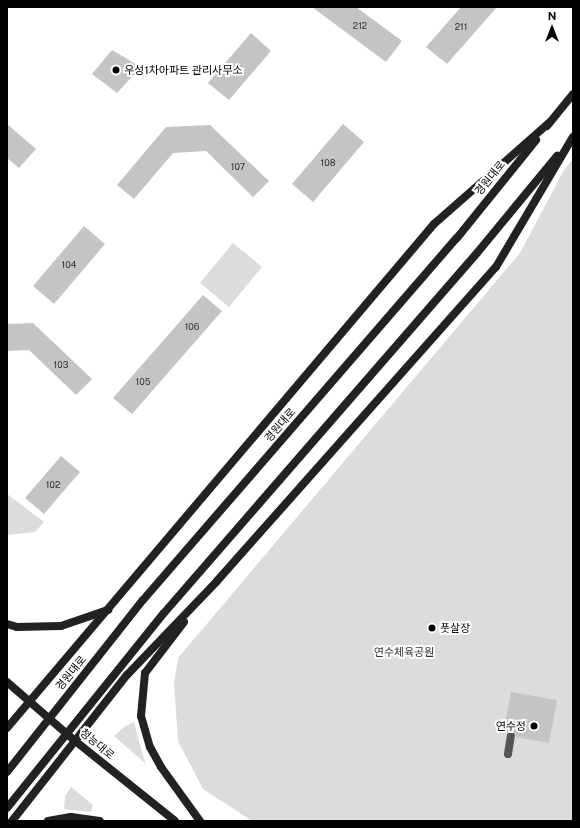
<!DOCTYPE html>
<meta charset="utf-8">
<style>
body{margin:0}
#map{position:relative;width:580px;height:828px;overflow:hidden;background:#fff;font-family:"Public Sans","Noto Sans KR",sans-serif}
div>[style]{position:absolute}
.green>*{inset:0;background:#dcdcdc}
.building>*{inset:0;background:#c4c4c4}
.pedestrian>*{height:8px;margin:-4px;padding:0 4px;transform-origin:4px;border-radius:4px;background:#555}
.secondary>*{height:8px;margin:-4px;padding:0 4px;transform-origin:4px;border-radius:4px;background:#222}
.secondary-bridge>*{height:8px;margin:-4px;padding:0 4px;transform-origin:4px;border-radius:4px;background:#222}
.dots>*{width:11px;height:11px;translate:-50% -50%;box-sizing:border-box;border:2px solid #fff;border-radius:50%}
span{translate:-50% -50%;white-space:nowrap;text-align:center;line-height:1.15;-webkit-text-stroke:4px #fff;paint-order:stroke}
.number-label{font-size:9px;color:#313131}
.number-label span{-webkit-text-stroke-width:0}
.poi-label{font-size:11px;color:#000}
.left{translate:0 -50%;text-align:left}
.right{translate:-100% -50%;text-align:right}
.street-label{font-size:11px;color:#000}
.park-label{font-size:11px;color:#333}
.frame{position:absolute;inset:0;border:8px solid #000;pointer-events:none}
.north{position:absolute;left:532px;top:8px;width:40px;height:40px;-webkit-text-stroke:3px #fff;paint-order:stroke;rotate:0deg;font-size:11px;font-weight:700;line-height:16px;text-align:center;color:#000}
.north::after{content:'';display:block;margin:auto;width:14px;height:18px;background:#000;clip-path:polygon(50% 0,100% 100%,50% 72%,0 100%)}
</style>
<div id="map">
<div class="green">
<div style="clip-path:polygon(573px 159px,573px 821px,252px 821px,203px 789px,178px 741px,174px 683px,178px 658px,520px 253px,564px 170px)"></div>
<div style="clip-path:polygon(233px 243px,262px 267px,229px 307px,200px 283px)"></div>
<div style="clip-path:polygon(7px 494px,44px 522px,35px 532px,7px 535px)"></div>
<div style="clip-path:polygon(134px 722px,141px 749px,146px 764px,114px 736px,124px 727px)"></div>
<div style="clip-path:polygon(71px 787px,93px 805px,91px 812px,64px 809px,65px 796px)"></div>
</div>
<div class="building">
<div style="clip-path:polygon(312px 7px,356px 7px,402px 41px,386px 62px)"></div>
<div style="clip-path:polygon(461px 7px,497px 7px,447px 64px,426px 47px)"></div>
<div style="clip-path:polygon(251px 33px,271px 51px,229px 100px,208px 83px)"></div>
<div style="clip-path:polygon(112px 50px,141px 67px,117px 93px,92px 74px)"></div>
<div style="clip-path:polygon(7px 124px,36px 149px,19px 168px,7px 158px)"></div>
<div style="clip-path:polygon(343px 124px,364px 142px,313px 202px,292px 184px)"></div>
<div style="clip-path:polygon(210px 125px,269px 181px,253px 197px,206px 151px,173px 153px,134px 199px,117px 185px,166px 127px)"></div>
<div style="clip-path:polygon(84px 226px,105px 244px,54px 304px,33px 286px)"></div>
<div style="clip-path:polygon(203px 295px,222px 311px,132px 414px,113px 398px)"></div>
<div style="clip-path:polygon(33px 323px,92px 379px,76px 395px,29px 350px,7px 351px,7px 324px)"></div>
<div style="clip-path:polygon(61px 456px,80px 472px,44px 514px,25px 498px)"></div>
<div style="clip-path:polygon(511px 692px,557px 700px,549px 743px,516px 737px,512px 731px,503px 734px)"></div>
</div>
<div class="pedestrian">
<div style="left:508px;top:754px;width:18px;rotate:-81deg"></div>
</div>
<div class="secondary">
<div style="left:547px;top:126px;width:41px;rotate:-50.9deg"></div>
<div style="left:457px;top:238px;width:126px;rotate:-51.1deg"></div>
<div style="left:477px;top:253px;width:126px;rotate:-50.5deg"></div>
<div style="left:184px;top:622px;width:64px;rotate:127.4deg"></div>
<div style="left:145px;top:673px;width:43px;rotate:95.3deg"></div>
<div style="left:141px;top:716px;width:32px;rotate:74deg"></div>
<div style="left:150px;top:747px;width:23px;rotate:61deg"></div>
<div style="left:161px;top:767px;width:67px;rotate:54.2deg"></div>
<div style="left:7px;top:624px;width:10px;rotate:17deg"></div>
<div style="left:17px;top:627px;width:44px;rotate:-1.3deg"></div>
<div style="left:61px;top:626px;width:50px;rotate:-18.8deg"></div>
<div style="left:7px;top:682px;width:89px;rotate:40.9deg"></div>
<div style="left:74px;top:740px;width:129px;rotate:38.7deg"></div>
<div style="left:7px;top:728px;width:661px;rotate:-49.73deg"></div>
<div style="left:434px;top:224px;width:154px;rotate:-41.3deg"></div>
<div style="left:12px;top:821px;width:186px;rotate:-51.8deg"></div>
<div style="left:127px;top:675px;width:130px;rotate:-46.2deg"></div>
<div style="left:217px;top:581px;width:420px;rotate:-48.4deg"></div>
<div style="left:496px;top:267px;width:151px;rotate:-59.4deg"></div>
<div style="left:48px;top:821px;width:23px;rotate:-10deg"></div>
<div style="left:71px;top:817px;width:29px;rotate:8deg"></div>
</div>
<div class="secondary-bridge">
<div style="left:7px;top:772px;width:219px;rotate:-51.7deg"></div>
<div style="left:143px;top:600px;width:479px;rotate:-49.1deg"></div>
<div style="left:7px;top:808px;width:250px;rotate:-51.2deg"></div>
<div style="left:164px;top:613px;width:477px;rotate:-49deg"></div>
</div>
<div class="dots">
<div style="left:116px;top:70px;background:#000"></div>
<div style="left:432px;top:628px;background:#000"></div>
<div style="left:534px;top:726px;background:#000"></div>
</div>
<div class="number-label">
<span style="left:360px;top:26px">212</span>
<span style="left:461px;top:27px">211</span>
<span style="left:328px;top:163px">108</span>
<span style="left:238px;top:167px">107</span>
<span style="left:69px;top:265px">104</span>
<span style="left:192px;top:327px">106</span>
<span style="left:61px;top:365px">103</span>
<span style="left:143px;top:382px">105</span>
<span style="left:53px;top:485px">102</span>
</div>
<div class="poi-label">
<span class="left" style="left:124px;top:70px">우성1차아파트 관리사무소</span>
<span class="left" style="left:440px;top:628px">풋살장</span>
<span class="right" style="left:526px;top:726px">연수정</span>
</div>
<div class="street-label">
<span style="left:490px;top:178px;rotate:-51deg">경원대로</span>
<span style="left:280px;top:425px;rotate:-49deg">경원대로</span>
<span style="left:71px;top:673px;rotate:-51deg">경원대로</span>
<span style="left:97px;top:744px;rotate:40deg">청능대로</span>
</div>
<div class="park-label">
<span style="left:404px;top:652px">연수체육공원</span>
</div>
<div class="frame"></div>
<div class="north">N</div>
</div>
